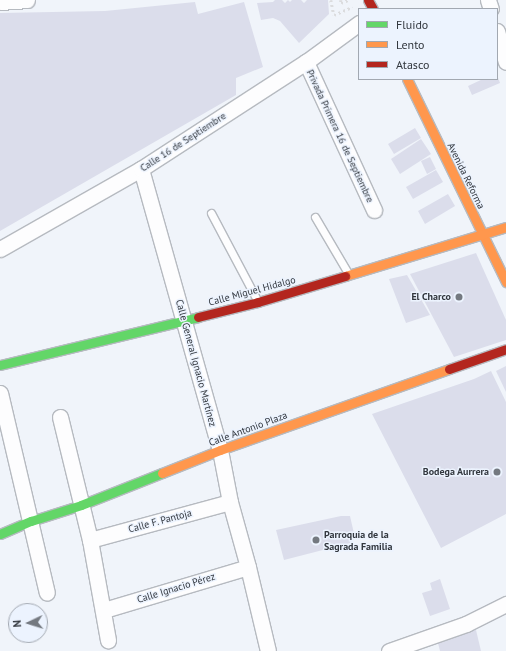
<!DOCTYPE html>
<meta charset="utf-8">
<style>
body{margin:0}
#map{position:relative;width:506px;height:651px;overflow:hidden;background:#f0f4fa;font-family:"PT Sans",sans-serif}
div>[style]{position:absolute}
.building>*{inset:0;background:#dbddeb}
.path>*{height:2.5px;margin-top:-1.25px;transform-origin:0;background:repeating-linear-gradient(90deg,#dbdcde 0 2px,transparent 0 5px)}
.roads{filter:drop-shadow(1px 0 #b6bac0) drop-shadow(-1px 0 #b6bac0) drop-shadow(0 1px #b6bac0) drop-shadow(0 -1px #b6bac0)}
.lane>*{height:7px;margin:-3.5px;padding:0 3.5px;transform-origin:3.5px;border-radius:3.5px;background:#fdfdfe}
.street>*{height:15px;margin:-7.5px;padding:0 7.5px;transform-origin:7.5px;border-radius:7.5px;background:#fdfdfe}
.fast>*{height:9px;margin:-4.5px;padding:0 4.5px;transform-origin:4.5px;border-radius:4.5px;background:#63d668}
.slow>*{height:9px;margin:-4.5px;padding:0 4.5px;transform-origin:4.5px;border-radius:4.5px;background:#ff974d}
.jam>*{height:9px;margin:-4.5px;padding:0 4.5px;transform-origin:4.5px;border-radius:4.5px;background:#b3261e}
.dots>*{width:11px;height:11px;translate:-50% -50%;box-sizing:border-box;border:2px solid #ecf3fe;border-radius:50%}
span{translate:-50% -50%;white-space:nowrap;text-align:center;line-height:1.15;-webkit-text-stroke:3px #ecf3fe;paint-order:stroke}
.street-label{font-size:10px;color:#32373e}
.poi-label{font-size:10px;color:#32373e;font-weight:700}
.right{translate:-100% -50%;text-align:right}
.left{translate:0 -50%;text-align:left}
.legend{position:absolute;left:358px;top:8px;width:140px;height:72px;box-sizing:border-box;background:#ecf3fe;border:1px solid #a2a8b1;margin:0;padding:5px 7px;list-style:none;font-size:12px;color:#32373e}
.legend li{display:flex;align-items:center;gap:8px;height:20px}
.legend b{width:20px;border:1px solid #a2a8b1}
.north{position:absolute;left:8px;top:603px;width:40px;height:40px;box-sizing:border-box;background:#ecf3fe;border:1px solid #a2a8b1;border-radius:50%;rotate:266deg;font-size:11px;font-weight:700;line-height:16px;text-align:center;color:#32373e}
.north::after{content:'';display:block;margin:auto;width:14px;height:18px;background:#747980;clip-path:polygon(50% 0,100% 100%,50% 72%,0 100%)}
</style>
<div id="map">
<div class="building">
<div style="clip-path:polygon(275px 0,282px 0,285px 3px,288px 0,290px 2px,292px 0,301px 0,304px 3px,307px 0,328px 0,329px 14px,299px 43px,280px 21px,273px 18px,261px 20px,257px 3px,273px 2px)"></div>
<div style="clip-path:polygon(195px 2px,198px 14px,244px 2px,263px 67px,236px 78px,236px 95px,0 231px,0 13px,105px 11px)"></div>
<div style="clip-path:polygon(497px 75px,500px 83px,472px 95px,468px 86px,483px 79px,497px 79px)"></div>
<div style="clip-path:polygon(415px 128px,421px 138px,394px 154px,388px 144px)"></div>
<div style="clip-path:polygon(421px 139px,431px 154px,400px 174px,391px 159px)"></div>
<div style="clip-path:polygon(430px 157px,436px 169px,427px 174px,421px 161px)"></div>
<div style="clip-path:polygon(436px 170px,443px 182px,413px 199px,406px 187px)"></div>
<div style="clip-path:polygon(448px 194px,455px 206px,425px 224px,418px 211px)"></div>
<div style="clip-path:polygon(476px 253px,506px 320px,506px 340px,454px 357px,410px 274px)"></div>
<div style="clip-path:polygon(407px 275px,430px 315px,406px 323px,389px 279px)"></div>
<div style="clip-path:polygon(506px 366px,506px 392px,496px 371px)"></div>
<div style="clip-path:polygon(491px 371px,506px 402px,506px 514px,441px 548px,372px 414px,474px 379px)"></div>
<div style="clip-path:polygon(341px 516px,350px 516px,355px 538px,350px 543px,284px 560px,276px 530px)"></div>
<div style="clip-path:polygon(440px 579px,450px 609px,430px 616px,422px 593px,432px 590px,430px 583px)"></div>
<div style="clip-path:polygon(476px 630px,481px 651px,440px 651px,437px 639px)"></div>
</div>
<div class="path">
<div style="left:331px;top:0;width:15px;rotate:79deg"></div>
<div style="left:334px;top:15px;width:20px;rotate:-24deg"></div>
<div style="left:341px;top:0;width:3px;rotate:90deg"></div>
<div style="left:341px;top:3px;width:8px;rotate:-23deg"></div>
</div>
<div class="roads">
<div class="lane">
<div style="left:211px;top:213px;width:98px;rotate:62.1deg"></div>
<div style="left:315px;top:217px;width:65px;rotate:59.5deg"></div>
</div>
<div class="street">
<div style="left:488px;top:0;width:9px;rotate:72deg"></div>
<div style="left:0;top:2px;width:27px;rotate:-4deg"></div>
<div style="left:497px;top:31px;width:32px;rotate:74deg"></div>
<div style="left:306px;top:62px;width:163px;rotate:65.3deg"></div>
<div style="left:141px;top:169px;width:292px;rotate:74.3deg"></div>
<div style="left:220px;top:450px;width:53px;rotate:79.1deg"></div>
<div style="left:230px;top:502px;width:67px;rotate:74.5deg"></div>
<div style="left:248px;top:567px;width:86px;rotate:76.6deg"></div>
<div style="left:0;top:249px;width:162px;rotate:-29.6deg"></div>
<div style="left:141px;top:169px;width:197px;rotate:-33deg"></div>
<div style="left:306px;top:62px;width:66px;rotate:-36.3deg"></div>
<div style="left:0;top:393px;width:205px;rotate:76.8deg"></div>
<div style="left:60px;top:417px;width:127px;rotate:76.3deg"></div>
<div style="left:90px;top:540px;width:102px;rotate:79.8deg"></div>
<div style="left:90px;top:540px;width:145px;rotate:-15.2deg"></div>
<div style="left:104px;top:610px;width:150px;rotate:-16.6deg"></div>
<div style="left:389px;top:651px;width:82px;rotate:-19.3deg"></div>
<div style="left:466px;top:624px;width:45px;rotate:-26.6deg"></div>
</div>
<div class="fast">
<div style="left:0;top:365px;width:204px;rotate:-13.6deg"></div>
<div style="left:0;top:534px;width:34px;rotate:-23deg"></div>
<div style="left:31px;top:521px;width:52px;rotate:-17.7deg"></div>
<div style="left:81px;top:505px;width:87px;rotate:-21.6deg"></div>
</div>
<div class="slow">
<div style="left:407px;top:79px;width:226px;rotate:64deg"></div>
<div style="left:345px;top:276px;width:168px;rotate:-16.9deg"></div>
<div style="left:162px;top:473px;width:62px;rotate:-21.6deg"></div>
<div style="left:220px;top:450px;width:243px;rotate:-19.5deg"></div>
</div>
<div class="jam">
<div style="left:368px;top:0;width:10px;rotate:61deg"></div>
<div style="left:198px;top:317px;width:62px;rotate:-14deg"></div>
<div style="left:258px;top:302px;width:91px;rotate:-16.6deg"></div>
<div style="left:449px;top:369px;width:60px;rotate:-19.3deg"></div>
</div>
</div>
<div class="dots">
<div style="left:459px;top:297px;background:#747980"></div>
<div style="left:497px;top:472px;background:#747980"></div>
<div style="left:316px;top:540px;background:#747980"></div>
</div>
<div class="street-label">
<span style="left:340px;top:136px;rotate:65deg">Privada Primera 16 de Septiembre</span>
<span style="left:183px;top:142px;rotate:-33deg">Calle 16 de Septiembre</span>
<span style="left:466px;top:176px;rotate:64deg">Avenida Reforma</span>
<span style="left:252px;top:291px;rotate:-15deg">Calle Miguel Hidalgo</span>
<span style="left:196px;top:363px;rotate:75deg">Calle General Ignacio Martínez</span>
<span style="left:248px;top:429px;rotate:-20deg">Calle Antonio Plaza</span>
<span style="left:160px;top:521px;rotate:-15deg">Calle F. Pantoja</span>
<span style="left:176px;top:588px;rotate:-17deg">Calle Ignacio Pérez</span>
</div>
<div class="poi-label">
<span class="right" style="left:451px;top:297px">El Charco</span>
<span class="right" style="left:489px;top:472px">Bodega Aurrera</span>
<span class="left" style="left:324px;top:540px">Parroquia de la<br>Sagrada Familia</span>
</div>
<ul class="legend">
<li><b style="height:5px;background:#63d668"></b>Fluido</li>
<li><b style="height:5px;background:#ff974d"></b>Lento</li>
<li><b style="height:5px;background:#b3261e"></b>Atasco</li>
</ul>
<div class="north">N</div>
</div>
